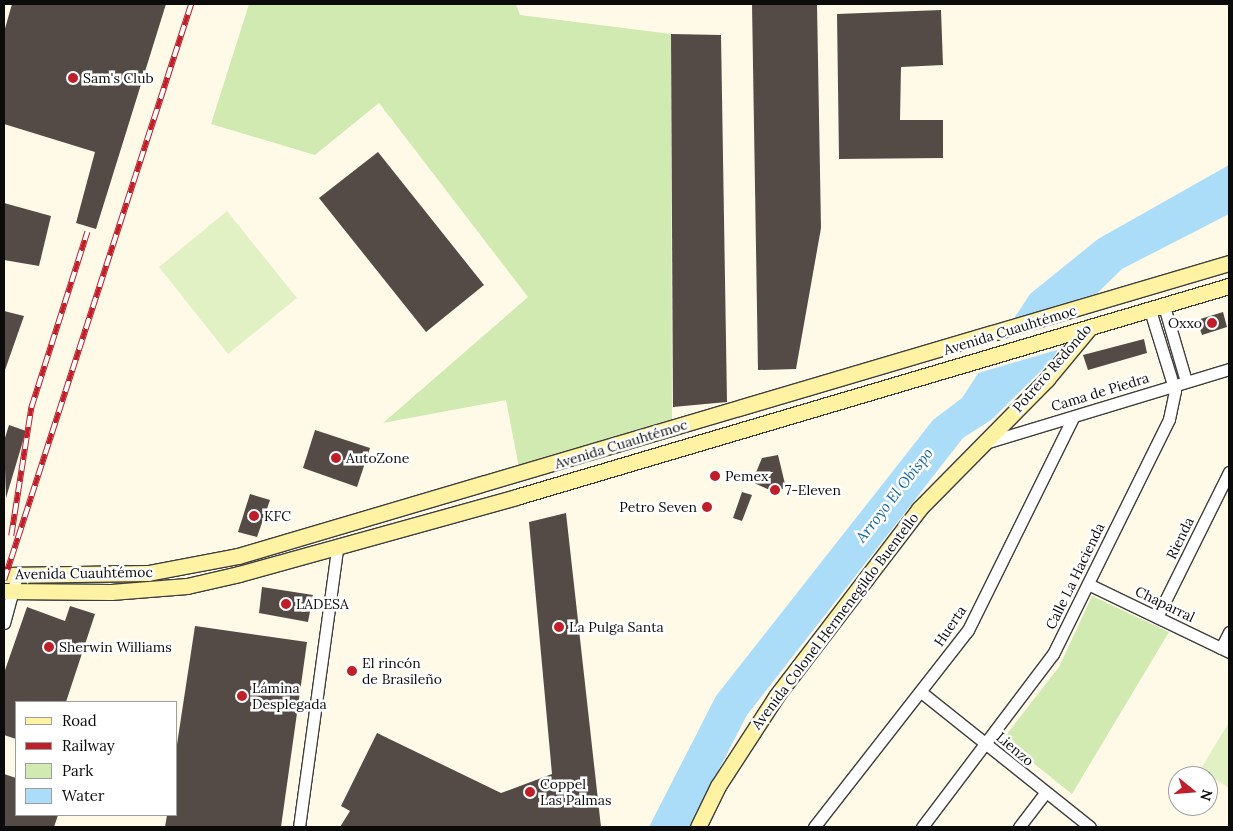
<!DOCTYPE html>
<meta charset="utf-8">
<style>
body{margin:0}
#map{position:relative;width:1233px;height:831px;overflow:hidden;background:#fffae8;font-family:Lora,serif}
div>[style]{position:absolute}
.green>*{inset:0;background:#d0eab2}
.pitch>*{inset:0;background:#e2f1c4}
.water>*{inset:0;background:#abddf8}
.pier>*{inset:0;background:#fffae8}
.building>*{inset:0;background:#544b47}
.roads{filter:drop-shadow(1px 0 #3e3e3e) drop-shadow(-1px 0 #3e3e3e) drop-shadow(0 1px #3e3e3e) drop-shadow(0 -1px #3e3e3e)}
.street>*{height:11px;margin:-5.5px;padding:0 5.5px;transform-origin:5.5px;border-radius:5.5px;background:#fff}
.secondary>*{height:15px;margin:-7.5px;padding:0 7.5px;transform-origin:7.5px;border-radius:7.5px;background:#fff3a3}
.rail>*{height:5.5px;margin-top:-2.75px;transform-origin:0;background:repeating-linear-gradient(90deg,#fff 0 11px,#bf1f2a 0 22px);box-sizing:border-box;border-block:1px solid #bf1f2a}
.dots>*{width:14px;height:14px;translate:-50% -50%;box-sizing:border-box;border:2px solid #fff;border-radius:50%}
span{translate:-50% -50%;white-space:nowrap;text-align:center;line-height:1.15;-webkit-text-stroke:5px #fff;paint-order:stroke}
.poi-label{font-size:14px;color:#0b0b0b}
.left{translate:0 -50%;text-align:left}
.right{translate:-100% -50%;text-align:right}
.street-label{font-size:14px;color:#0b0b0b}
.water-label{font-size:15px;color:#1165a0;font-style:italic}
.frame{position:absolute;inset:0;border:5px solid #0b0b0b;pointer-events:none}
.legend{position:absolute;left:15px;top:701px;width:162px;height:115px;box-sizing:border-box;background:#fff;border:1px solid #9d9d9d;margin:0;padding:6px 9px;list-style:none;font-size:15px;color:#0b0b0b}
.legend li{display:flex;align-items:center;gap:10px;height:25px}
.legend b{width:25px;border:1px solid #9d9d9d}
.north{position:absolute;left:1168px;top:766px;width:50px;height:50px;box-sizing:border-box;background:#fff;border:1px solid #9d9d9d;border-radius:50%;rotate:107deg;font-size:14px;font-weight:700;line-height:20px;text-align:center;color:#0b0b0b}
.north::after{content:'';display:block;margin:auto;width:18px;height:22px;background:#bf1f2a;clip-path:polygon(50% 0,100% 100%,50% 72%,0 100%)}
</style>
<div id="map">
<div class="green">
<div style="clip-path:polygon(249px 4px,516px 4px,520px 15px,671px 34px,672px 422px,519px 468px,506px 400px,383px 423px,528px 297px,379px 103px,315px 155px,211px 124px)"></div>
<div style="clip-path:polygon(1092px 596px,1169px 632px,1072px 794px,1003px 739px,1059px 667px)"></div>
</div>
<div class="pitch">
<div style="clip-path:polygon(227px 211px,297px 298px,228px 354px,159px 267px)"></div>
<div style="clip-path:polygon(1229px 722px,1229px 788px,1200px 770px)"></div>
</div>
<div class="water">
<div style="clip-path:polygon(1229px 165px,1229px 214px,1122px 269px,1079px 311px,1052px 360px,991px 420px,963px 438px,747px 715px,689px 827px,649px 827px,716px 696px,933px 420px,962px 398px,1030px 294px,1098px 239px)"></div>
</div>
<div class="pier">
<div style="clip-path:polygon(1098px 293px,1080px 313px,1060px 349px,975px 374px,1011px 320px)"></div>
</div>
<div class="building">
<div style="clip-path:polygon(12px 4px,166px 4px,96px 229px,76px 223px,95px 152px,4px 124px,4px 32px)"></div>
<div style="clip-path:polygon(752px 4px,817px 4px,821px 228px,796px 369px,758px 370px)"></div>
<div style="clip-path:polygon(941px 10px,943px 65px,901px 67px,900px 120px,943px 120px,943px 158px,839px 159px,837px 14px)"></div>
<div style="clip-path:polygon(671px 34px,721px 35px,727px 402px,673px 407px)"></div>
<div style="clip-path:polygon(378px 152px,484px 285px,426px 332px,319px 198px)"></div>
<div style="clip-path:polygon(4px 203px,51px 216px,39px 266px,4px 260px)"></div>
<div style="clip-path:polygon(4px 311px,24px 316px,5px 370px,4px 370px)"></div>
<div style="clip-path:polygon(1223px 312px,1227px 327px,1202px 335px,1197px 320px)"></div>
<div style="clip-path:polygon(1144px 339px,1147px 353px,1088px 370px,1083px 355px)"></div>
<div style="clip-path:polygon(9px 425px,26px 431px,6px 498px,4px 441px)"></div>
<div style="clip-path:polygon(315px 430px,370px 448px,357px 487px,303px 468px)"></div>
<div style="clip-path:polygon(778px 455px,786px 488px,774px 492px,752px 482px,762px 458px)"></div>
<div style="clip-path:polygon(742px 492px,752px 495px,742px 521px,733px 518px)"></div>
<div style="clip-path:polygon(250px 494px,270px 500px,257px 537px,238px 532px)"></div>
<div style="clip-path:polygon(566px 513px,601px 827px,340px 827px,350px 811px,341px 806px,377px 733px,501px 793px,552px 774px,529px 522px)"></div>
<div style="clip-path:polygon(262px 587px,313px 595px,308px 622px,259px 613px)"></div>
<div style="clip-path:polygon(70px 606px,95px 614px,66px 702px,16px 702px,16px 739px,4px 735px,4px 673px,27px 607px,65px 621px)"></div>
<div style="clip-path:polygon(195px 626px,307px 642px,281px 827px,165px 827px,167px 815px,176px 815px,176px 751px)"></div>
<div style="clip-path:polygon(4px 774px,16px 778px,16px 815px,58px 815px,54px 827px,4px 827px)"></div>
</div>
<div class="roads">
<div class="street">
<div style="left:1164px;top:306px;width:78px;rotate:73.7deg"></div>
<div style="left:982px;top:444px;width:258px;rotate:-16.9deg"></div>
<div style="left:1088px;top:584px;width:157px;rotate:25.7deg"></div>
<div style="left:1157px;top:617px;width:162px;rotate:-63.6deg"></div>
<div style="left:4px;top:623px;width:50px;rotate:-74.8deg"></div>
<div style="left:1221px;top:648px;width:18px;rotate:-63deg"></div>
<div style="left:921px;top:692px;width:216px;rotate:38.6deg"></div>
<div style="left:299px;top:827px;width:282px;rotate:-82.2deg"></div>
<div style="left:814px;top:827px;width:250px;rotate:-52deg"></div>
<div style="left:968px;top:630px;width:237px;rotate:-63.7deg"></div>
<div style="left:922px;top:827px;width:217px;rotate:-52.9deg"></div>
<div style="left:1053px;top:654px;width:262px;rotate:-63.7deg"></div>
<div style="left:1169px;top:419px;width:29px;rotate:-78deg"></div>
<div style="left:1175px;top:391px;width:85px;rotate:-107.2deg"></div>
<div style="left:1019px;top:827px;width:43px;rotate:-52.6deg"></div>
</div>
<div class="secondary">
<div style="left:4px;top:575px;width:144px;rotate:-0.8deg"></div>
<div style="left:148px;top:573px;width:92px;rotate:-10.7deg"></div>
<div style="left:238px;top:556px;width:1033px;rotate:-16.47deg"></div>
<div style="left:4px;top:591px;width:107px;rotate:0.5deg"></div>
<div style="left:111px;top:592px;width:76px;rotate:-4.5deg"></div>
<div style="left:187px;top:586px;width:53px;rotate:-13deg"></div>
<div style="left:239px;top:574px;width:288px;rotate:-15.5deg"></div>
<div style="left:516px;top:497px;width:744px;rotate:-16.49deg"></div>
<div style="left:698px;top:827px;width:46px;rotate:-64deg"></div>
<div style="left:718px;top:786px;width:108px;rotate:-57deg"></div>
<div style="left:777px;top:695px;width:234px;rotate:-52.6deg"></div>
<div style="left:919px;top:509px;width:182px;rotate:-45.4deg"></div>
<div style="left:1047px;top:379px;width:67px;rotate:-50.4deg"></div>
</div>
</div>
<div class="rail">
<div style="left:11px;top:536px;width:130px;rotate:-81.1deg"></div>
<div style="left:31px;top:408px;width:185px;rotate:-72.3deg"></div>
<div style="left:4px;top:580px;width:606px;rotate:-72.01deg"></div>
</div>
<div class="dots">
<div style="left:73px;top:78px;background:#bf1f2a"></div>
<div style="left:1212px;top:323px;background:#bf1f2a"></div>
<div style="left:336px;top:458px;background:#bf1f2a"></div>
<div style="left:715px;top:476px;background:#bf1f2a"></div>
<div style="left:775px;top:490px;background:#bf1f2a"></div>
<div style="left:707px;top:507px;background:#bf1f2a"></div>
<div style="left:254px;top:516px;background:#bf1f2a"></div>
<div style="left:286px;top:604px;background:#bf1f2a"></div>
<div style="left:559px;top:627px;background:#bf1f2a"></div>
<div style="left:49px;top:647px;background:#bf1f2a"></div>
<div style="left:352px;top:671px;background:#bf1f2a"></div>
<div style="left:242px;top:696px;background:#bf1f2a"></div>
<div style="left:530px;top:792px;background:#bf1f2a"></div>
</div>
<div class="poi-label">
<span class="left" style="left:83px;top:78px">Sam's Club</span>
<span class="right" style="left:1202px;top:323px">Oxxo</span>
<span class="left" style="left:346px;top:458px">AutoZone</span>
<span class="left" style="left:725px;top:476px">Pemex</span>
<span class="left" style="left:785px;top:490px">7-Eleven</span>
<span class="right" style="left:697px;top:507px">Petro Seven</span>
<span class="left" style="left:264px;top:516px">KFC</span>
<span class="left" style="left:296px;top:604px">LADESA</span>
<span class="left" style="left:569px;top:627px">La Pulga Santa</span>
<span class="left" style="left:59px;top:647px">Sherwin Williams</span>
<span class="left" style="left:362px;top:671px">El rincón<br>de Brasileño</span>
<span class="left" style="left:252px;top:696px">Lámina<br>Desplegada</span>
<span class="left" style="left:540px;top:792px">Coppel<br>Las Palmas</span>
</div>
<div class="street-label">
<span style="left:1010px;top:330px;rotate:-17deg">Avenida Cuauhtémoc</span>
<span style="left:1052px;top:368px;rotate:-49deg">Potrero Redondo</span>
<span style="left:1100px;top:392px;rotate:-17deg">Cama de Piedra</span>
<span style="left:621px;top:444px;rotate:-17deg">Avenida Cuauhtémoc</span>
<span style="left:1180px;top:538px;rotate:-64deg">Rienda</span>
<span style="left:84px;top:573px;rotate:-1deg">Avenida Cuauhtémoc</span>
<span style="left:1075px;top:576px;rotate:-64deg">Calle La Hacienda</span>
<span style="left:1165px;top:604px;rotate:26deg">Chaparral</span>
<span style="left:835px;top:621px;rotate:-53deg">Avenida Colonel Hermenegildo Buentello</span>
<span style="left:950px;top:626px;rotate:-56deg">Huerta</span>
<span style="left:1015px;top:749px;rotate:40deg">Lienzo</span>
</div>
<div class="water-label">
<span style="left:894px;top:495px;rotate:-52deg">Arroyo El Obispo</span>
</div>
<div class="frame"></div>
<ul class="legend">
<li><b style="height:6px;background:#fff3a3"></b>Road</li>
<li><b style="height:6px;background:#bf1f2a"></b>Railway</li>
<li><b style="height:14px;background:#d0eab2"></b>Park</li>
<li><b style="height:14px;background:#abddf8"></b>Water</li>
</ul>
<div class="north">N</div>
</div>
